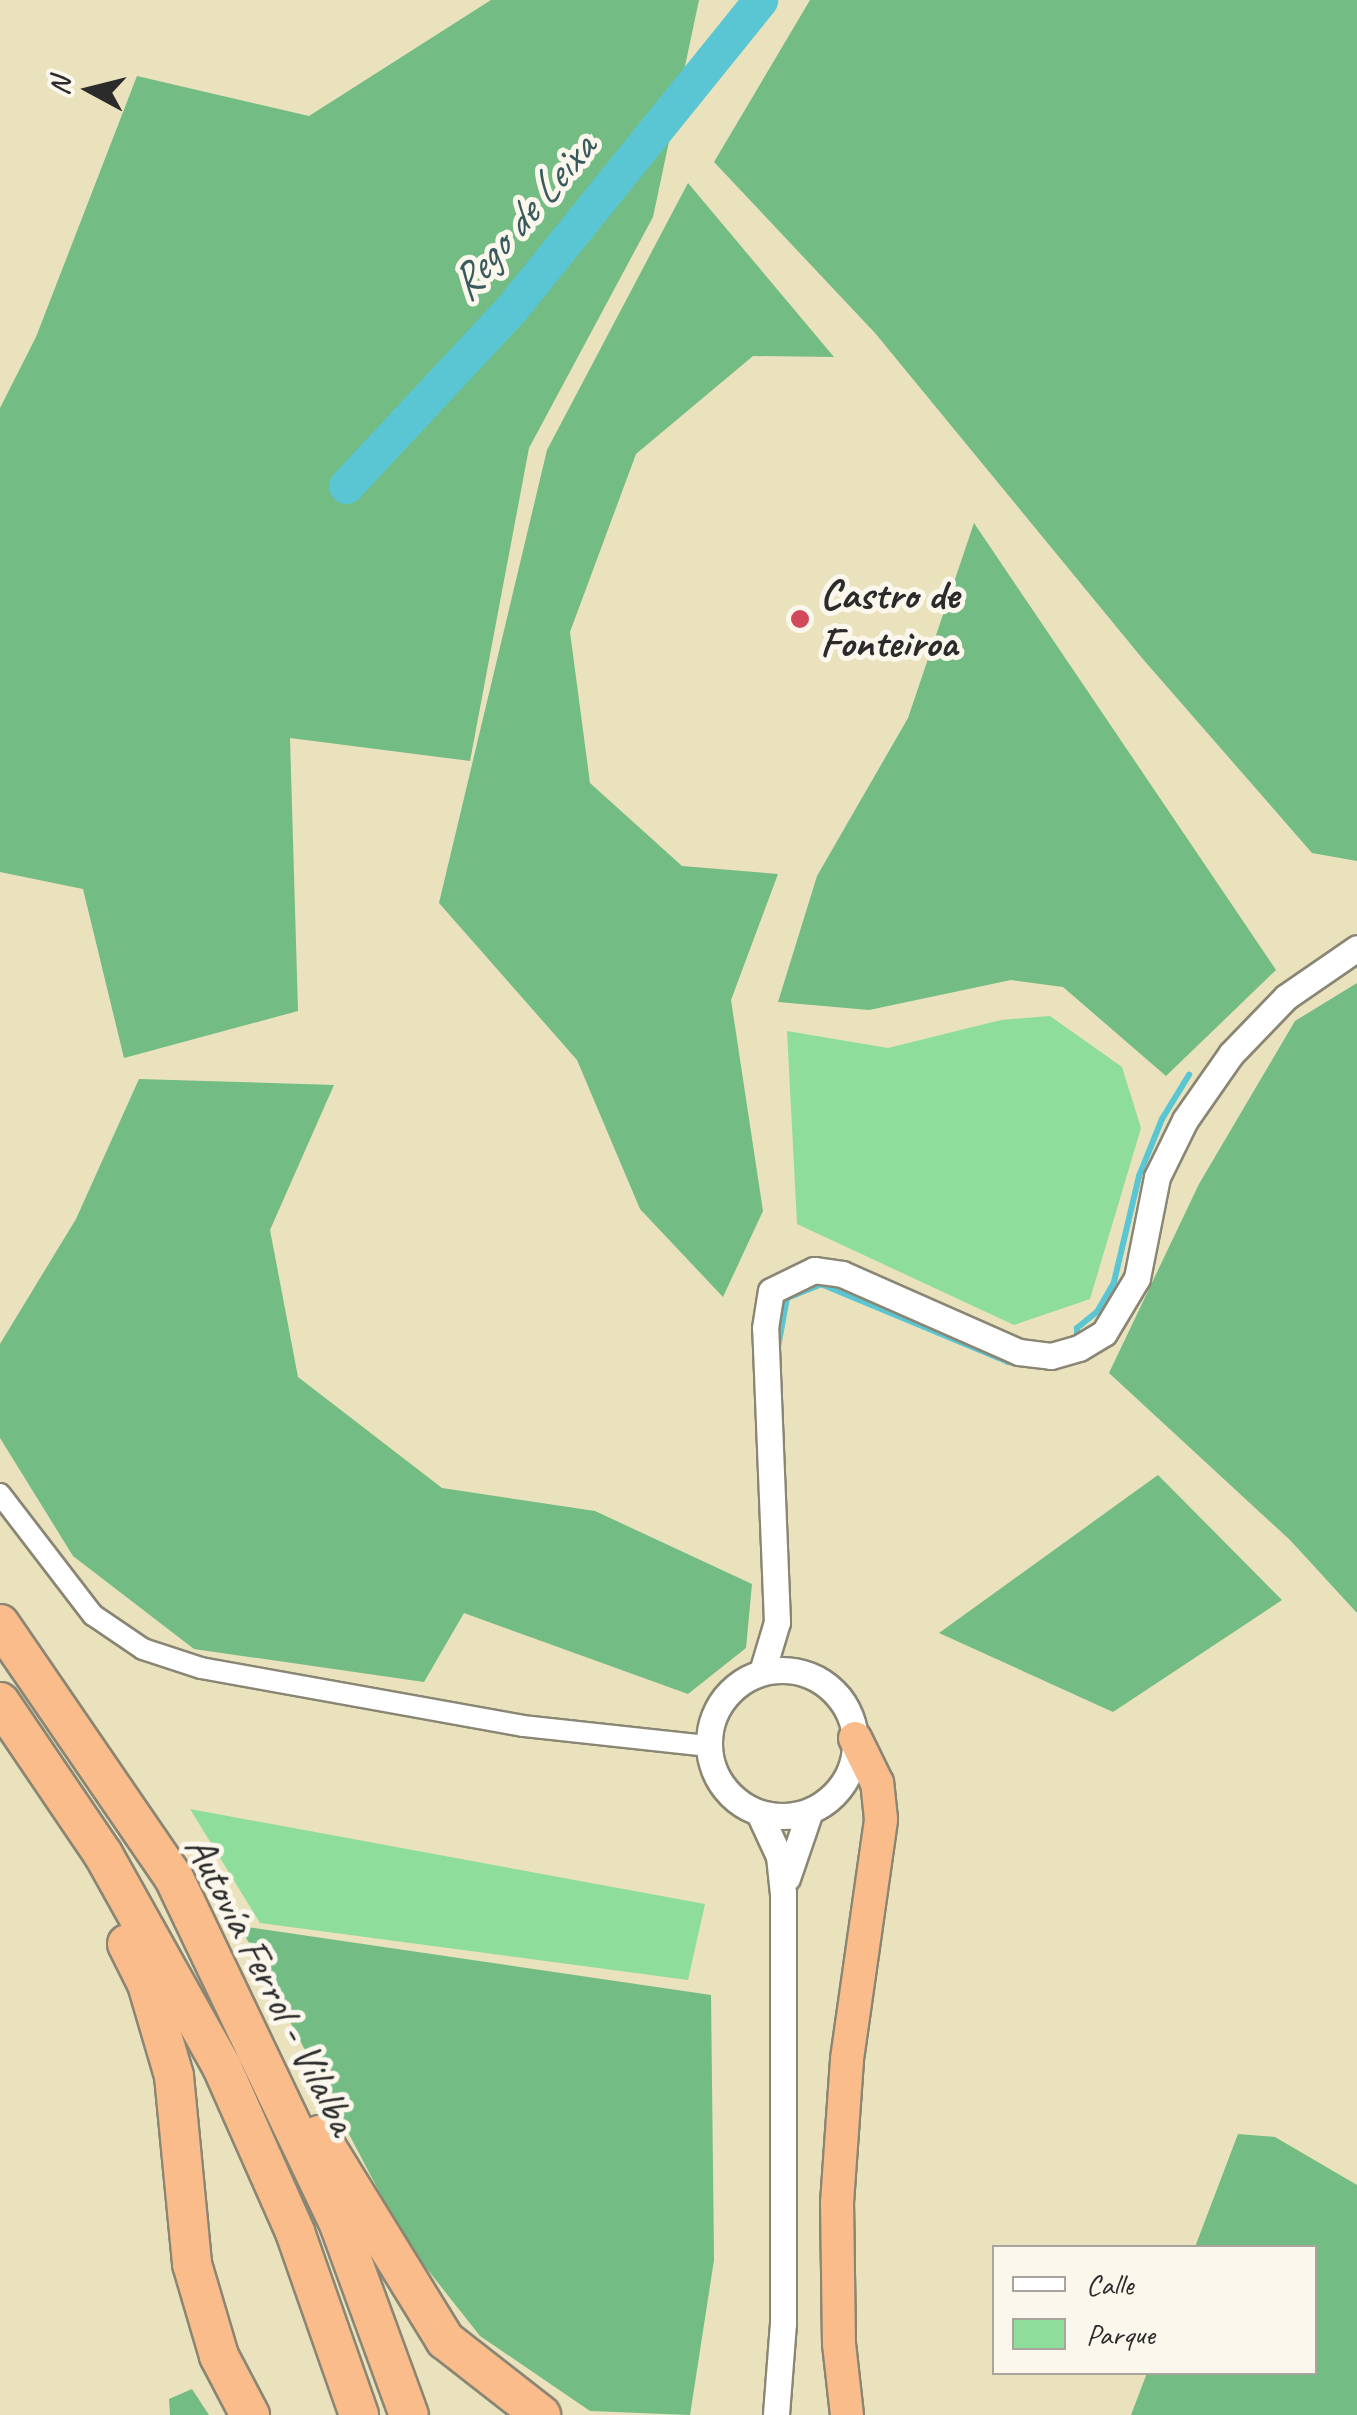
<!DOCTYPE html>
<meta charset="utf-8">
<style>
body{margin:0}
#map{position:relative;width:1357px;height:2415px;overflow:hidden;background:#eae1bd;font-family:Caveat,sans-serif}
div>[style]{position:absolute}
.green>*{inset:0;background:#8fdd9b}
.forest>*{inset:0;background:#73bc83}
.stream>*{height:6px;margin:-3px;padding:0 3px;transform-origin:3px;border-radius:3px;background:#5ac6d3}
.river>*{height:35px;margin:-17.5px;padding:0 17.5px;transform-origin:17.5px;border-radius:17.5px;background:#5ac6d3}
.roads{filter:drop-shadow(2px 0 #8a8674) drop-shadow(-2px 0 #8a8674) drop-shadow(0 2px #8a8674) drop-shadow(0 -2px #8a8674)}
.minor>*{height:20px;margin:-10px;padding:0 10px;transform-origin:10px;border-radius:10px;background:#fff}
.tertiary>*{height:25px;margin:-12.5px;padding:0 12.5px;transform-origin:12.5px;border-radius:12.5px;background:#fff}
.tertiary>.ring{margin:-12.5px;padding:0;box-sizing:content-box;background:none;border:25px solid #fff;border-radius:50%}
.trunk>*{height:32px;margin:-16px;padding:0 16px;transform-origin:16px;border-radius:16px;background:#fabc8b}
.motorway>*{height:38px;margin:-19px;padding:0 19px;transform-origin:19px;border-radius:19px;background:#fabc8b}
.dots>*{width:28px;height:28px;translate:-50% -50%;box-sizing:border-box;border:5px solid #fbf7ec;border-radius:50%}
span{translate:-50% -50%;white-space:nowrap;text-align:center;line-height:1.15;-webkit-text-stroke:10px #fbf7ec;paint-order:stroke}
.poi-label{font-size:42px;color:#2b2b2b;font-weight:700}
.left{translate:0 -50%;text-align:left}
.street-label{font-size:42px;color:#2b2b2b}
.water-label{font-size:45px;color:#395a5d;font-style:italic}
.legend{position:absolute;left:992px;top:2245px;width:325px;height:130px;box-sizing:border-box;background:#fbf7ec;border:2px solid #a8a59f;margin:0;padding:12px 18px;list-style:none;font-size:30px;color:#2b2b2b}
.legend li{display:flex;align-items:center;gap:20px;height:50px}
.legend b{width:50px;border:2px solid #a8a59f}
.north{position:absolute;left:40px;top:40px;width:100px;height:100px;-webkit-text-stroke:8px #fbf7ec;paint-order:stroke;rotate:277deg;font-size:28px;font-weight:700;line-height:40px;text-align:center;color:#2b2b2b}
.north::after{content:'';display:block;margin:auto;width:35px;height:45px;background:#2b2b2b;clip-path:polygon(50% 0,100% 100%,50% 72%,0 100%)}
</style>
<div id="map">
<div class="green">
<div style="clip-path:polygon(1050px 1016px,1122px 1067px,1141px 1128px,1090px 1299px,1014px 1325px,797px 1224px,787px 1031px,888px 1048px,1001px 1020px)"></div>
<div style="clip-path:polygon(190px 1809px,705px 1904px,688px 1980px,260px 1923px)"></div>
</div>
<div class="forest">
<div style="clip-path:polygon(491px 0,699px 0,653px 217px,529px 448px,470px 761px,290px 738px,298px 1011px,124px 1058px,83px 889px,0 872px,0 408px,36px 337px,137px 76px,309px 116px)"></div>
<div style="clip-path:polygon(810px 0,1357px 0,1357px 861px,1312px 853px,1142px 658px,875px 333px,714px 162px)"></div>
<div style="clip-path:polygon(688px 183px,834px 357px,753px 356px,636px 454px,570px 632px,590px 783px,682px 866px,778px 874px,731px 1000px,763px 1211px,723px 1297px,640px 1209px,577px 1060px,439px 903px,547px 450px)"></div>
<div style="clip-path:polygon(974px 523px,1276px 970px,1166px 1076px,1063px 987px,1011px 980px,869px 1010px,778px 1002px,817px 876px,908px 718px)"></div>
<div style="clip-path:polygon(1357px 983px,1357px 1613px,1290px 1540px,1109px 1373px,1199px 1184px,1295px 1021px)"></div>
<div style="clip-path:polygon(139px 1079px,334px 1085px,270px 1230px,298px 1377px,442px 1488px,595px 1511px,752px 1584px,746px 1648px,688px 1694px,464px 1613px,424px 1682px,194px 1649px,73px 1556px,0 1438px,0 1344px,76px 1219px)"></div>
<div style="clip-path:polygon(1158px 1475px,1282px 1600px,1113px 1712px,939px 1633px)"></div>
<div style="clip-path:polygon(240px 1926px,711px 1995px,714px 2260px,690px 2415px,590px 2411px,480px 2336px,405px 2241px)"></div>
<div style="clip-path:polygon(1238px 2134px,1275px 2137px,1357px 2185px,1357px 2415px,1131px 2415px,1147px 2373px,1314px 2372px,1314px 2248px,1195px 2247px)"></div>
<div style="clip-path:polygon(192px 2389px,209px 2415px,170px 2415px,169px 2399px)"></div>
</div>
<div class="stream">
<div style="left:1077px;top:1342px;width:14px;rotate:-90deg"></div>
<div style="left:1077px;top:1328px;width:26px;rotate:-39deg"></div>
<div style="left:1097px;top:1312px;width:34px;rotate:-60deg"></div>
<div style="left:1114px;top:1282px;width:109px;rotate:-76.7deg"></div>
<div style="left:1139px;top:1176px;width:61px;rotate:-68deg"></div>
<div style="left:1162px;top:1119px;width:52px;rotate:-58.5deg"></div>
<div style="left:778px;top:1347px;width:50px;rotate:-79.6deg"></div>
<div style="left:787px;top:1298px;width:37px;rotate:-22deg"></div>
<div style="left:821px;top:1284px;width:203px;rotate:22.6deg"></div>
<div style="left:1008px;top:1362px;width:40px;rotate:7.1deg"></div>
</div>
<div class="river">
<div style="left:346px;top:486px;width:242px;rotate:-47deg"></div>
<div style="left:511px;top:309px;width:397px;rotate:-51.1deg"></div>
</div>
<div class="roads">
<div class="minor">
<div style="left:0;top:1494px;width:153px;rotate:52.5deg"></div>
<div style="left:93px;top:1615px;width:60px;rotate:34.2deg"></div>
<div style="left:143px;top:1649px;width:61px;rotate:18.1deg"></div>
<div style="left:201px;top:1668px;width:327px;rotate:10.2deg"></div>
<div style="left:523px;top:1726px;width:186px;rotate:6.2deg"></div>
</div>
<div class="tertiary">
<div class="ring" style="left:709px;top:1670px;width:121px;height:121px"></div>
<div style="left:762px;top:1672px;width:52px;rotate:-73.3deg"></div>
<div style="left:777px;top:1622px;width:294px;rotate:-92.3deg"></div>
<div style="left:765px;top:1328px;width:37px;rotate:-81deg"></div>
<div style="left:771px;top:1291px;width:48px;rotate:-26deg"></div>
<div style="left:814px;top:1270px;width:28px;rotate:8deg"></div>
<div style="left:842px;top:1274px;width:193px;rotate:23.8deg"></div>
<div style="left:1019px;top:1352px;width:32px;rotate:7deg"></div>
<div style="left:1051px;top:1356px;width:29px;rotate:-16deg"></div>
<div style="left:1079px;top:1348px;width:29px;rotate:-31deg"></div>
<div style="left:1104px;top:1333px;width:64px;rotate:-59deg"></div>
<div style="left:1137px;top:1278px;width:103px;rotate:-78.8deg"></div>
<div style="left:1157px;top:1177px;width:64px;rotate:-63.8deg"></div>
<div style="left:1185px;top:1120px;width:80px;rotate:-55.1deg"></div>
<div style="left:1231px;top:1054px;width:79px;rotate:-46deg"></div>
<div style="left:1286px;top:997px;width:86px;rotate:-34.6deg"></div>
<div style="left:759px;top:1813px;width:47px;rotate:65.1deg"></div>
<div style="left:779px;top:1856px;width:37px;rotate:84deg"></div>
<div style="left:783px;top:1893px;width:430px;rotate:90deg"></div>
<div style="left:783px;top:2323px;width:92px;rotate:94.4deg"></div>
<div style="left:787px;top:1878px;width:71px;rotate:-71.1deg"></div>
</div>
<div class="trunk">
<div style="left:847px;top:2415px;width:71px;rotate:-96.4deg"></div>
<div style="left:839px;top:2344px;width:141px;rotate:-90.8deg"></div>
<div style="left:837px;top:2203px;width:144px;rotate:-86deg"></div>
<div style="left:847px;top:2059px;width:242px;rotate:-81.9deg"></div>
<div style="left:881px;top:1819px;width:36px;rotate:-96deg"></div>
<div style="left:877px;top:1783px;width:50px;rotate:-116.1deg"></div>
</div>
<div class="motorway">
<div style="left:0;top:1624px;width:308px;rotate:55.6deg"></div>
<div style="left:174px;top:1878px;width:383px;rotate:64.5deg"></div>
<div style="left:339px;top:2224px;width:203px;rotate:69.9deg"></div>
<div style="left:0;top:1702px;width:184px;rotate:55.9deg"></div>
<div style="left:103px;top:1854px;width:244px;rotate:60.8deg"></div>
<div style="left:222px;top:2067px;width:180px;rotate:66.1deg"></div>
<div style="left:295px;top:2232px;width:194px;rotate:70.7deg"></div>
<div style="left:127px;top:1944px;width:45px;rotate:63.4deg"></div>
<div style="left:147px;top:1984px;width:96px;rotate:73.6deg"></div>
<div style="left:174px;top:2076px;width:189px;rotate:84.5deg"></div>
<div style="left:192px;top:2264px;width:96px;rotate:73.6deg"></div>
<div style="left:219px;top:2356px;width:67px;rotate:62.3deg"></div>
<div style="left:319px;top:2135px;width:241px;rotate:58.4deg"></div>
<div style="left:445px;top:2340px;width:122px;rotate:38deg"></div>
</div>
</div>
<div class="dots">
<div style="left:800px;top:619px;background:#d1495b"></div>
</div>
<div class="poi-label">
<span class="left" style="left:820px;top:619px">Castro de<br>Fonteiroa</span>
</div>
<div class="street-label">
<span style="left:271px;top:1985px;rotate:63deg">Autovía Ferrol - Vilalba</span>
</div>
<div class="water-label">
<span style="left:522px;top:217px;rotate:-50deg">Rego de Leixa</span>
</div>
<ul class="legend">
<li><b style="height:12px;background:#fff"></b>Calle</li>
<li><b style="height:28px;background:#8fdd9b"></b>Parque</li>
</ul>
<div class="north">N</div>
</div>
